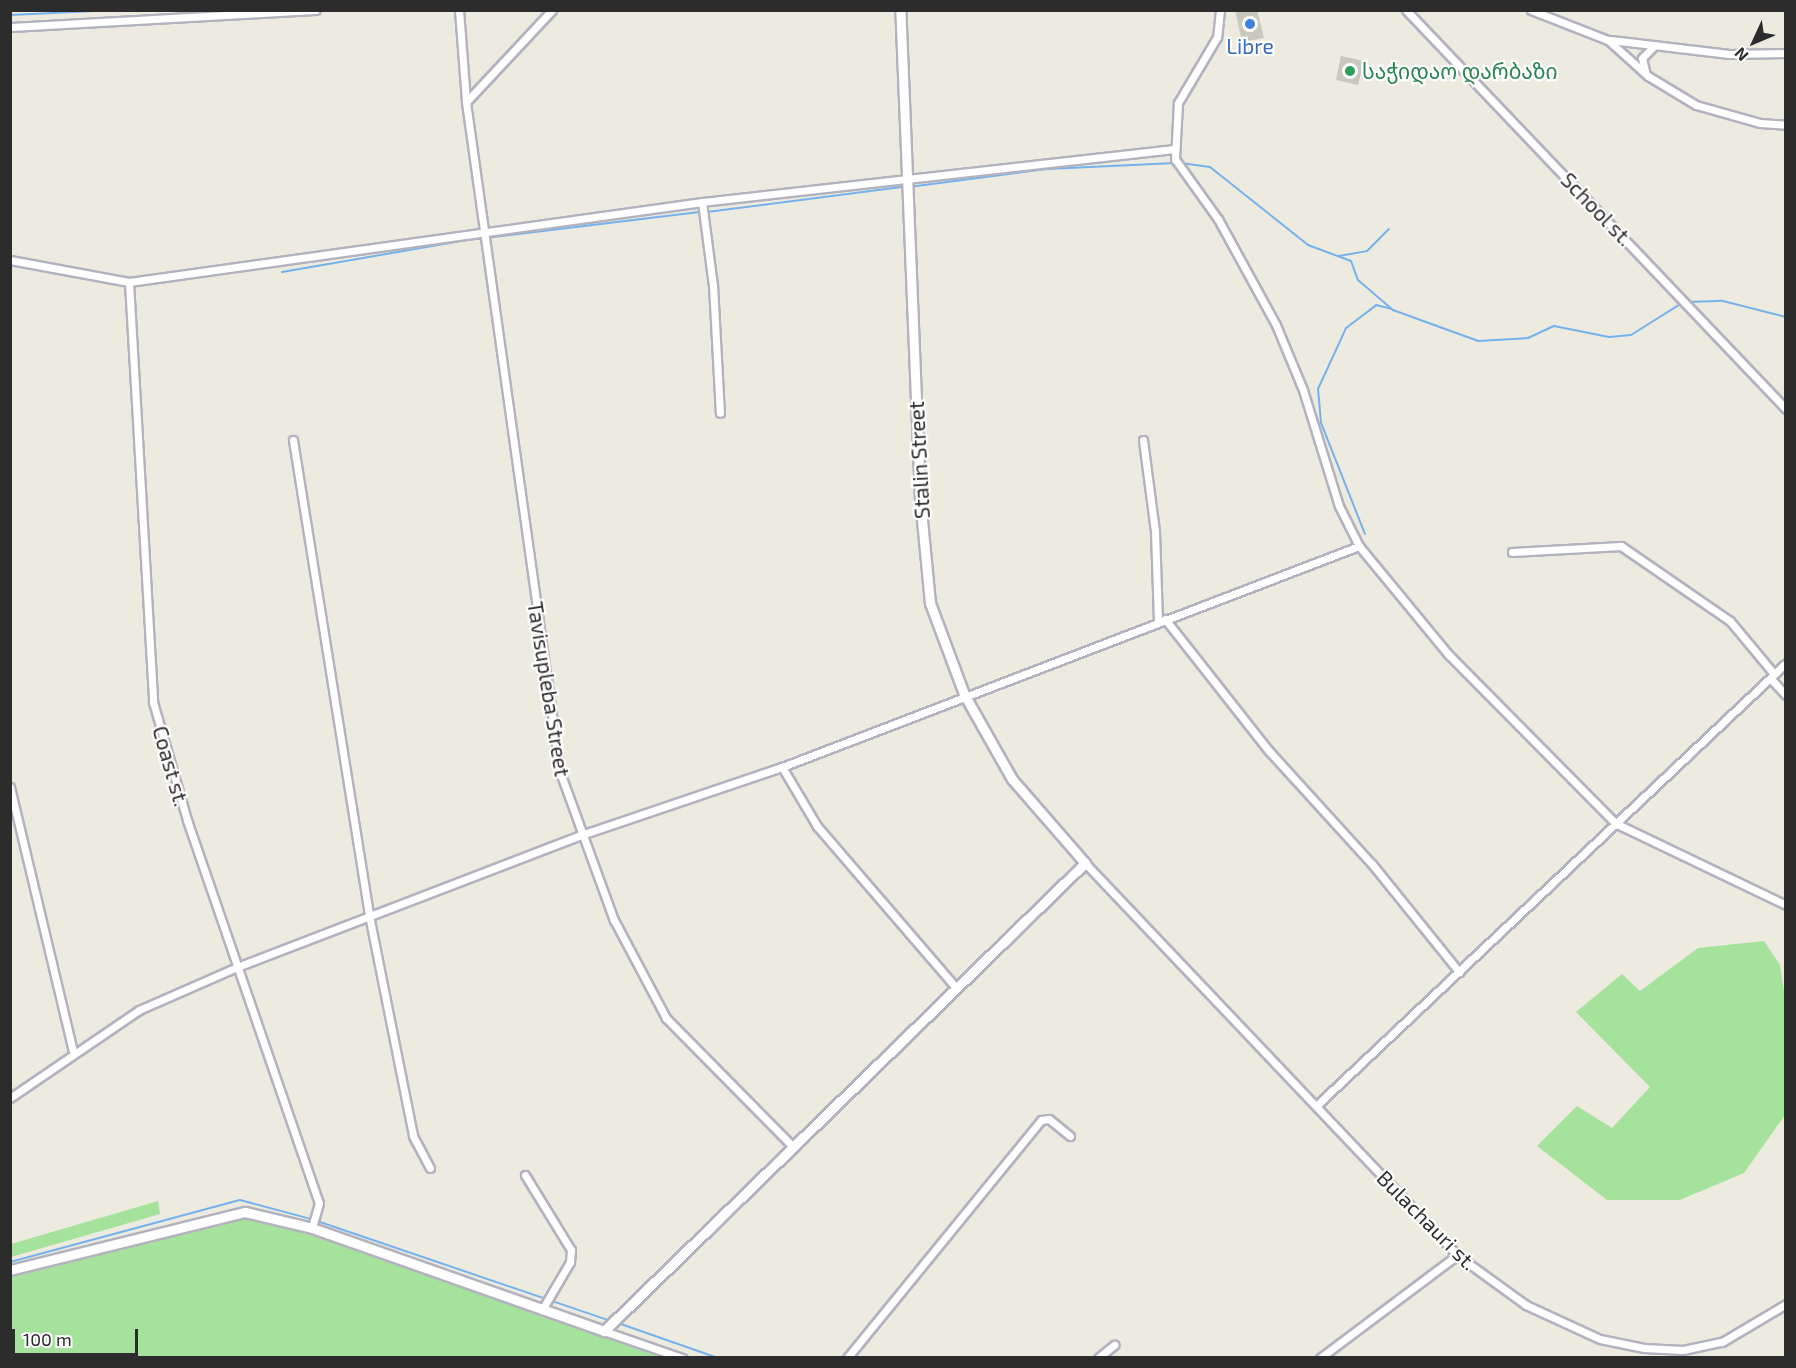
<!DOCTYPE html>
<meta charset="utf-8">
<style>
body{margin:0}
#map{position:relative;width:1796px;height:1368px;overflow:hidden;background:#edeadf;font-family:"Exo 2","Noto Sans Georgian",sans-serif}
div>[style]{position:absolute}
.green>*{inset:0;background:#a5e39d}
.stream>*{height:2px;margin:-1px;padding:0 1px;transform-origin:1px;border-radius:1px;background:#75b2ed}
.building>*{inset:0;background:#c9c8bd}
.roads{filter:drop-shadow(2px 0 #b3b2bf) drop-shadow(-2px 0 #b3b2bf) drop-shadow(0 2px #b3b2bf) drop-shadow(0 -2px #b3b2bf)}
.street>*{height:7px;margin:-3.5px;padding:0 3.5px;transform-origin:3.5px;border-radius:3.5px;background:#fff}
.secondary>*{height:9px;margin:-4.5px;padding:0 4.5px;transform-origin:4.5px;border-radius:4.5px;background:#fff}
.dots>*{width:16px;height:16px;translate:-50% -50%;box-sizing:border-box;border:3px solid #fff;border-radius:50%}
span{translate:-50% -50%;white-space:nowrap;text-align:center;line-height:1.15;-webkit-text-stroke:4.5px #fff;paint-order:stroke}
.shop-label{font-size:21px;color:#366cbe}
.leisure-label{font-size:21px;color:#27864d}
.left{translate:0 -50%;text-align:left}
.street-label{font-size:21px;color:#2c2c2c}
.frame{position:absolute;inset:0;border:12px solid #2c2c2c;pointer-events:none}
.north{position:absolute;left:1724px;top:12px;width:60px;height:60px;-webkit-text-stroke:4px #fff;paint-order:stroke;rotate:226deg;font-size:16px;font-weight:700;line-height:24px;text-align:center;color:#2c2c2c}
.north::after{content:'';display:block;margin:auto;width:21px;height:27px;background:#2c2c2c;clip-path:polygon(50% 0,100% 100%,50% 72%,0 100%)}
.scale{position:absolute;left:12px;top:1329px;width:126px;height:27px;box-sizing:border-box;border:3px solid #2c2c2c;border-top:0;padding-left:8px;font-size:18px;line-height:21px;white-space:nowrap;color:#2c2c2c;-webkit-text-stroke:4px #fff;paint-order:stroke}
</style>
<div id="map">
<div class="green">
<div style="clip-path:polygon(1764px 941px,1780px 965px,1785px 998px,1785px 1115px,1744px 1173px,1680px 1200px,1607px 1200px,1537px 1146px,1577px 1106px,1612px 1128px,1650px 1087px,1576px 1012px,1622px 974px,1640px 991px,1698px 948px)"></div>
<div style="clip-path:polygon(158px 1201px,160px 1214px,11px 1257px,11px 1244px)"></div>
<div style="clip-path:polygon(244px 1218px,291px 1228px,662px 1357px,11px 1358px,11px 1277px)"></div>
</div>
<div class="stream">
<div style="left:10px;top:15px;width:106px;rotate:-2.7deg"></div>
<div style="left:1181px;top:163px;width:29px;rotate:8deg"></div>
<div style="left:1210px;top:167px;width:125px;rotate:38.5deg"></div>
<div style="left:1308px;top:245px;width:46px;rotate:20.4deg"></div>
<div style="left:1351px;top:261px;width:20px;rotate:70deg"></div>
<div style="left:1358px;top:280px;width:46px;rotate:40.6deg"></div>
<div style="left:1393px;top:310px;width:90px;rotate:20deg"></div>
<div style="left:1478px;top:341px;width:50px;rotate:-3.4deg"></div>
<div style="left:1528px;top:338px;width:29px;rotate:-25deg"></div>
<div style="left:1554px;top:326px;width:56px;rotate:11.3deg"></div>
<div style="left:1609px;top:337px;width:22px;rotate:-5deg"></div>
<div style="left:1631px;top:335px;width:60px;rotate:-32.1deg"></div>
<div style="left:909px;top:187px;width:139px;rotate:-7.4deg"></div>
<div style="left:1047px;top:169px;width:128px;rotate:-2.7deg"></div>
<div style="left:707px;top:212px;width:198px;rotate:-7.3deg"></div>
<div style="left:1339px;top:256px;width:28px;rotate:-10deg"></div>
<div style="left:1367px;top:251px;width:31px;rotate:-45deg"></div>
<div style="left:282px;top:272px;width:189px;rotate:-9.8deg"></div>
<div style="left:468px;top:240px;width:235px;rotate:-6.9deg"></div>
<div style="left:1688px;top:302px;width:35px;rotate:-2deg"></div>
<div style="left:1723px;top:301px;width:65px;rotate:14.3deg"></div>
<div style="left:1365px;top:534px;width:119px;rotate:-111.6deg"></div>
<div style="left:1321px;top:423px;width:34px;rotate:-95deg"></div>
<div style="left:1318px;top:389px;width:67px;rotate:-65.3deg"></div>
<div style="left:1346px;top:328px;width:38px;rotate:-37deg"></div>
<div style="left:1376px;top:305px;width:16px;rotate:14deg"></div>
<div style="left:317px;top:1221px;width:310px;rotate:18.8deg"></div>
<div style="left:10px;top:1262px;width:238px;rotate:-15.1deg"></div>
<div style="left:240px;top:1200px;width:73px;rotate:15deg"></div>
<div style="left:618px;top:1323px;width:106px;rotate:19.3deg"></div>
</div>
<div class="building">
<div style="clip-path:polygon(1235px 10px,1257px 10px,1264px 38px,1242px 42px)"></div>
<div style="clip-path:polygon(1341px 56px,1364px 61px,1358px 85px,1336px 80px)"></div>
</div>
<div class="roads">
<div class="street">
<div style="left:459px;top:10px;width:92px;rotate:85.6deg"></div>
<div style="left:466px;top:102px;width:677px;rotate:82.01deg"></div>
<div style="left:560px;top:772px;width:158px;rotate:70deg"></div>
<div style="left:614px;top:920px;width:111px;rotate:62deg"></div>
<div style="left:666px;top:1018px;width:182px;rotate:45.4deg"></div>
<div style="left:1220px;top:10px;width:27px;rotate:96deg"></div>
<div style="left:1217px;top:37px;width:77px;rotate:120.6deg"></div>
<div style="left:1178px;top:103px;width:56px;rotate:93.1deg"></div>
<div style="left:1175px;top:159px;width:74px;rotate:54.4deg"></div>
<div style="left:1218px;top:219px;width:121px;rotate:61.3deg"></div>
<div style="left:1276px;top:325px;width:70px;rotate:67.4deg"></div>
<div style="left:1303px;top:390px;width:121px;rotate:72.8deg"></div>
<div style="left:1339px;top:506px;width:45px;rotate:63.4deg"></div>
<div style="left:1359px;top:546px;width:141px;rotate:50.5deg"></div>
<div style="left:1449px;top:655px;width:236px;rotate:45.3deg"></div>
<div style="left:1615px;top:823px;width:190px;rotate:25.6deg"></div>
<div style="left:1406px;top:10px;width:551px;rotate:46.4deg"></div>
<div style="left:1531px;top:10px;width:83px;rotate:21.3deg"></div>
<div style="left:1608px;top:40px;width:54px;rotate:42deg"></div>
<div style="left:1648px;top:76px;width:56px;rotate:31.1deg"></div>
<div style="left:1696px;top:105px;width:66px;rotate:15.7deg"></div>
<div style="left:1760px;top:123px;width:26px;rotate:4deg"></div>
<div style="left:10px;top:27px;width:306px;rotate:-3.2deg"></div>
<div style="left:1611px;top:40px;width:119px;rotate:6.8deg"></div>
<div style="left:1729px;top:54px;width:57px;rotate:-1deg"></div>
<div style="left:1645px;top:71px;width:13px;rotate:-103deg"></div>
<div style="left:1642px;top:58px;width:18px;rotate:-45deg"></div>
<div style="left:466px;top:102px;width:126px;rotate:-46.9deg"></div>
<div style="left:702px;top:202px;width:84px;rotate:82.5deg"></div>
<div style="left:713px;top:285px;width:128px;rotate:86.9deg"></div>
<div style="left:10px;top:260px;width:121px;rotate:10.5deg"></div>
<div style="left:129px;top:282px;width:579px;rotate:-7.95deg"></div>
<div style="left:702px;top:202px;width:474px;rotate:-6.4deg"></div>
<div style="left:129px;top:282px;width:421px;rotate:86.7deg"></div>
<div style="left:153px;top:702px;width:123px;rotate:73.9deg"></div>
<div style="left:187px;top:820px;width:405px;rotate:71deg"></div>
<div style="left:319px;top:1203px;width:26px;rotate:106deg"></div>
<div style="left:293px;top:440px;width:481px;rotate:80.9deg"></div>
<div style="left:369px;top:915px;width:225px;rotate:78.7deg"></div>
<div style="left:413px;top:1136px;width:36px;rotate:62deg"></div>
<div style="left:1143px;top:440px;width:92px;rotate:82.5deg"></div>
<div style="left:1155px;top:531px;width:90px;rotate:88.1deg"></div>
<div style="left:1512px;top:552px;width:109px;rotate:-3.2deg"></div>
<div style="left:1621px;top:546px;width:132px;rotate:34.5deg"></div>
<div style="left:1730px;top:621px;width:69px;rotate:50.3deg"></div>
<div style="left:1165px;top:619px;width:168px;rotate:51.8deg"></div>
<div style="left:1269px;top:751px;width:153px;rotate:47.7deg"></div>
<div style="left:1372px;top:864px;width:139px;rotate:51.1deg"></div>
<div style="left:1770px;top:678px;width:23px;rotate:47deg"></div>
<div style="left:782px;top:767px;width:69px;rotate:59.3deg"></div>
<div style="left:817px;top:826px;width:210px;rotate:49.3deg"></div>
<div style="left:10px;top:787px;width:271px;rotate:76.6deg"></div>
<div style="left:1085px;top:863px;width:540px;rotate:46.5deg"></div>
<div style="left:1457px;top:1255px;width:85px;rotate:35.9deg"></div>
<div style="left:1526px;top:1305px;width:81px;rotate:24.7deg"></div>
<div style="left:1600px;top:1339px;width:45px;rotate:11.6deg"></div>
<div style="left:1644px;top:1348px;width:39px;rotate:3deg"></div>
<div style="left:1683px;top:1350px;width:40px;rotate:-12deg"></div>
<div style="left:1722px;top:1342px;width:74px;rotate:-30.7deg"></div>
<div style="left:10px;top:1098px;width:156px;rotate:-34.3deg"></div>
<div style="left:139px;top:1010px;width:107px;rotate:-23.7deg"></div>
<div style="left:237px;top:967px;width:368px;rotate:-21deg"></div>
<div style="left:581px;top:835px;width:212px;rotate:-18.7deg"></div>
<div style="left:782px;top:767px;width:618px;rotate:-20.96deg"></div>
<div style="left:1317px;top:1105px;width:644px;rotate:-43.3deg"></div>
<div style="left:525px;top:1175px;width:88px;rotate:58.5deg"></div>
<div style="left:571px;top:1250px;width:12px;rotate:95deg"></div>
<div style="left:570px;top:1262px;width:56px;rotate:120.3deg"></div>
<div style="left:604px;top:1331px;width:83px;rotate:19.1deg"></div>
<div style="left:847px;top:1358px;width:307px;rotate:-50.8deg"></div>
<div style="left:1041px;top:1120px;width:8px;rotate:-7deg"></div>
<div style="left:1049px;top:1119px;width:27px;rotate:39deg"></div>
<div style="left:1098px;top:1358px;width:21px;rotate:-39deg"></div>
<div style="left:1320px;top:1358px;width:171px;rotate:-36.9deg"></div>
</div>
<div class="secondary">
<div style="left:10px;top:1270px;width:242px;rotate:-13.9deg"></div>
<div style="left:245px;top:1212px;width:69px;rotate:13.4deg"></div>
<div style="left:312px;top:1228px;width:310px;rotate:19.4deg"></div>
<div style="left:604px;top:1331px;width:671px;rotate:-44.22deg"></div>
<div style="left:1085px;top:863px;width:111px;rotate:-131deg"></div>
<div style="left:1012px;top:779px;width:98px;rotate:-119.5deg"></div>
<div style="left:964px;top:694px;width:97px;rotate:-110.5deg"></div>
<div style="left:930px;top:603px;width:104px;rotate:-95.5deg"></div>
<div style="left:920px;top:499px;width:489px;rotate:-92.3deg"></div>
</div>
</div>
<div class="dots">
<div style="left:1250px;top:24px;background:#3f7fe0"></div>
<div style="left:1350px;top:71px;background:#2e9e5b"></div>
</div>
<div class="shop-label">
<span style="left:1250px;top:46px">Libre</span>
</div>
<div class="leisure-label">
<span class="left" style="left:1362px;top:71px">საჭიდაო დარბაზი</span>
</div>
<div class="street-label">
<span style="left:1597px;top:209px;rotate:46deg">School st.</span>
<span style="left:919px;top:460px;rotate:-93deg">Stalin Street</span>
<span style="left:549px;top:689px;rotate:81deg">Tavisupleba Street</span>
<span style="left:171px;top:766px;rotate:74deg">Coast st.</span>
<span style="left:1427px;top:1220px;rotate:45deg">Bulachauri st.</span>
</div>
<div class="frame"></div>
<div class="north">N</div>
<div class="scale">100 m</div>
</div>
